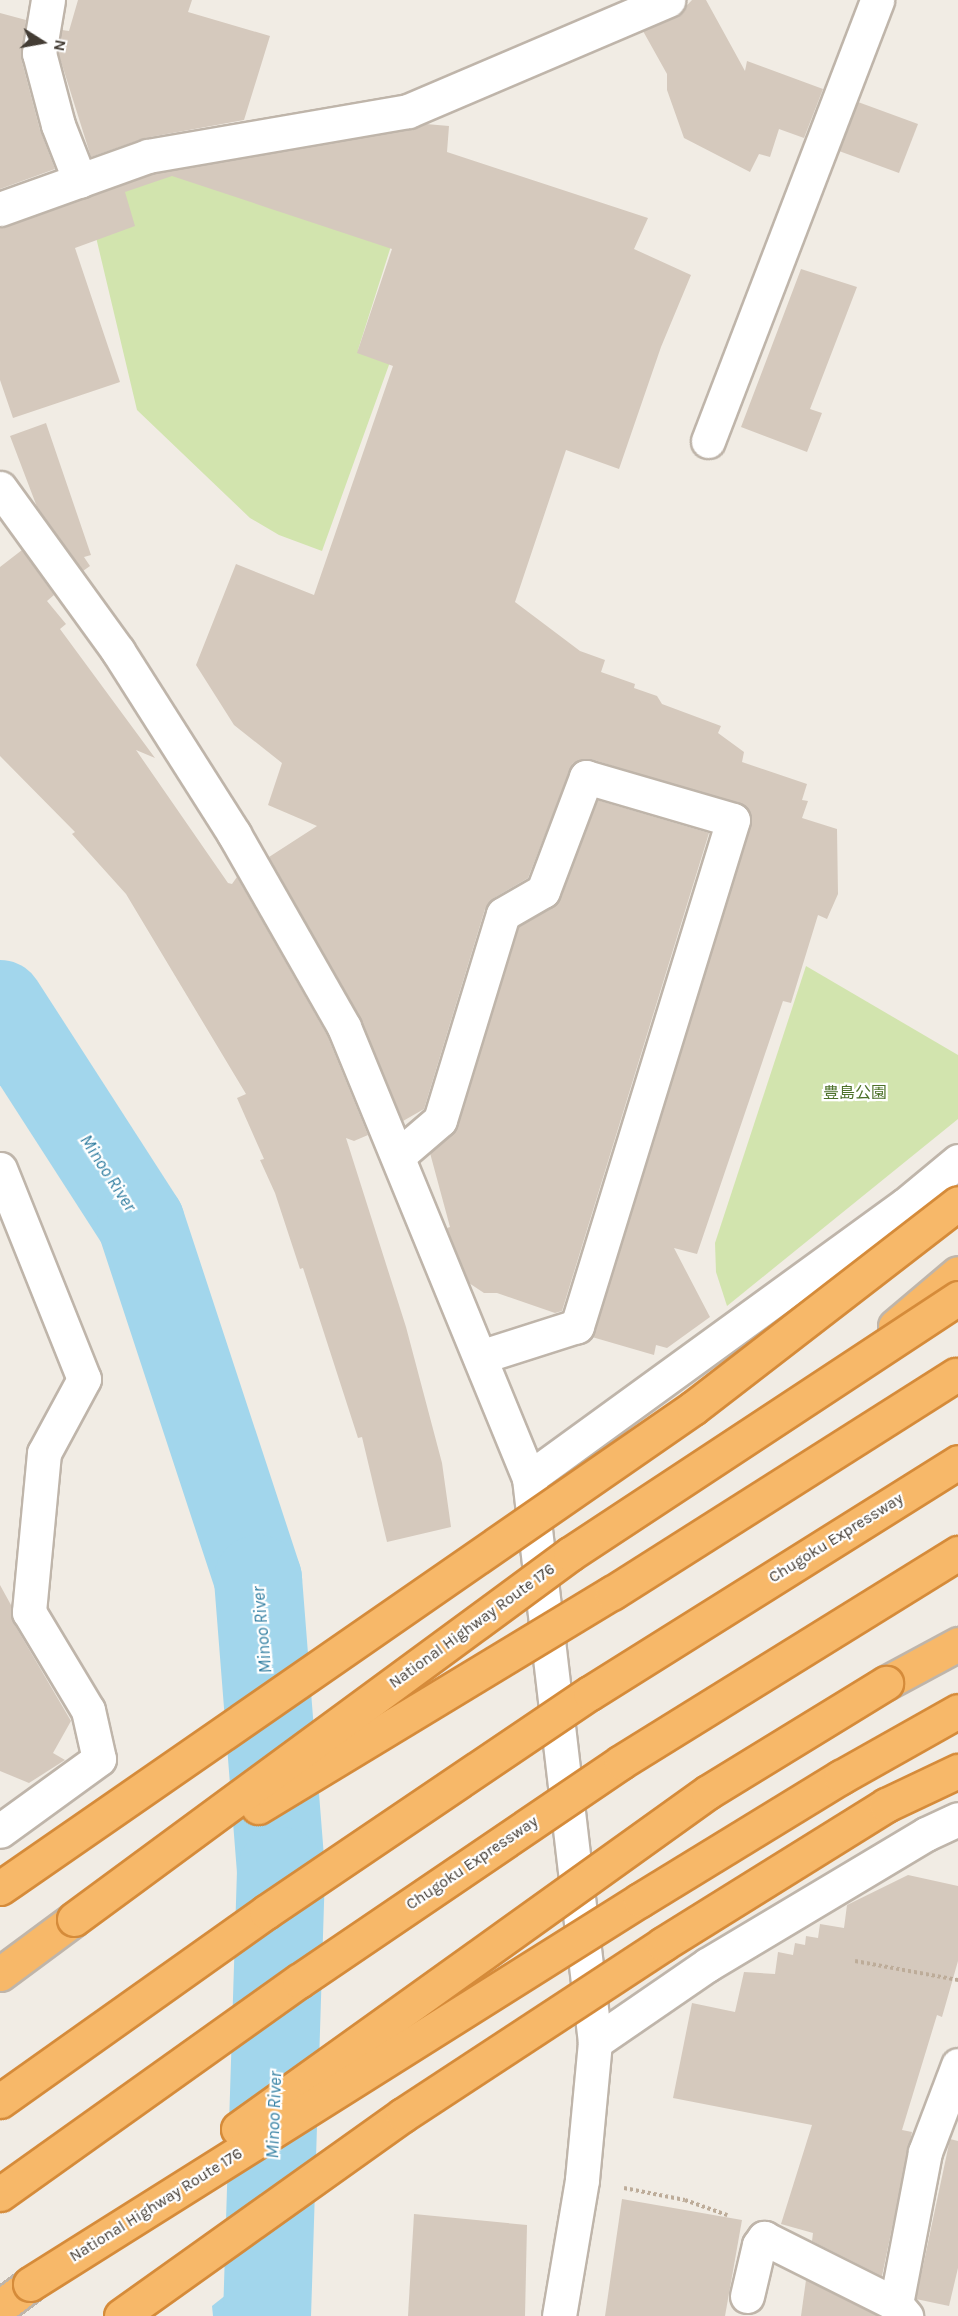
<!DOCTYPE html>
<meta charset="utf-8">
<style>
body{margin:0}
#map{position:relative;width:958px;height:2316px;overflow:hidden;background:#f1ece4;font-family:Karla,"Noto Sans JP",sans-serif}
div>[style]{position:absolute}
.green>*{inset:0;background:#d2e4ae}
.water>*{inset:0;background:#a2d6ec}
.river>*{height:88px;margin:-44px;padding:0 44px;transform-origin:44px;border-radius:44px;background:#a2d6ec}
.building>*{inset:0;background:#d5c9bd}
.path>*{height:4px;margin-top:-2px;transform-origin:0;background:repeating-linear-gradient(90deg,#bdac99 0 3px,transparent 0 6px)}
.roads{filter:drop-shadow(2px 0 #bfb5aa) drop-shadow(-2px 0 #bfb5aa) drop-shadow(0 2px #bfb5aa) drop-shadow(0 -2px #bfb5aa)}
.minor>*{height:33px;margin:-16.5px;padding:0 16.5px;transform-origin:16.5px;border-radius:16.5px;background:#fff}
.highway>*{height:33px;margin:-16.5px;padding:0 16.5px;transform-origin:16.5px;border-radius:16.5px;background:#f7b869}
.bridges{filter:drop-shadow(2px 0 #d58b3a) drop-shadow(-2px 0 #d58b3a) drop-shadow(0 2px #d58b3a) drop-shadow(0 -2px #d58b3a)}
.highway-bridge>*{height:33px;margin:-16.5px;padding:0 16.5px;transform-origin:16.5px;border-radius:16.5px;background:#f7b869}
span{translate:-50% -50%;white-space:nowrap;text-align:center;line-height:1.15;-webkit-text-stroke:4.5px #fff;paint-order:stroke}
.park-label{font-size:16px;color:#4d712b}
.street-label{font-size:16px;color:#433c34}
.water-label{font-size:18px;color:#317ea1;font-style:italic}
.north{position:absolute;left:12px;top:12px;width:60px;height:60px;-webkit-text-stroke:4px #fff;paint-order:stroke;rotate:101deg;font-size:16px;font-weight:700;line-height:24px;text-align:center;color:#433c34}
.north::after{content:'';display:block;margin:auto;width:21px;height:27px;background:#433c34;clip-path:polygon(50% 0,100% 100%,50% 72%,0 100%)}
</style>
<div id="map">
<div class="green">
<div style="clip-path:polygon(172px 173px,391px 246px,358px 350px,390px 362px,322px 551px,279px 535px,250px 518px,137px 410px,86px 195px)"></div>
<div style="clip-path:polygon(806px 966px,958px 1055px,958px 1119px,727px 1306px,716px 1272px,715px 1243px)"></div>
</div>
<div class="water">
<div style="clip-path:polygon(290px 2244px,294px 2316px,213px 2316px,212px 2306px)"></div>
</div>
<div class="river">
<div style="left:0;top:1004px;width:260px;rotate:57.2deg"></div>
<div style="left:141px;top:1223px;width:375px;rotate:71.8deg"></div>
<div style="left:258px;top:1579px;width:293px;rotate:85.5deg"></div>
<div style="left:281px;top:1871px;width:445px;rotate:91.8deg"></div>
</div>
<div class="building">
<div style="clip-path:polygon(78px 0,192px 0,188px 12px,270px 36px,244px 120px,145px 138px,91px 157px,58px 52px,62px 30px,69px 31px)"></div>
<div style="clip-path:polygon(692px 0,706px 0,745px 71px,747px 61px,823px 89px,804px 138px,779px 129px,770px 157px,759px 154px,750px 172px,684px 138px,667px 90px,667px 74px,643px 31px,676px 17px)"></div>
<div style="clip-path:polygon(0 13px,26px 20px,21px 58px,40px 130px,55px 169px,0 189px)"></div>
<div style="clip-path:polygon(858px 102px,918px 124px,899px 173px,839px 151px)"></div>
<div style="clip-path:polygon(426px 124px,449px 126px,447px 152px,648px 218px,634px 249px,691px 275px,661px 347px,619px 469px,566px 450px,515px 602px,580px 651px,605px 660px,601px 672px,635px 684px,634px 688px,657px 696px,662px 704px,721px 726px,718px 733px,744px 752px,742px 762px,807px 784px,802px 800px,808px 801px,802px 818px,837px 829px,838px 894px,827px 919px,818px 915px,791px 1003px,783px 1001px,697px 1254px,674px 1248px,710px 1317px,667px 1348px,656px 1345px,654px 1355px,592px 1337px,751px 826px,747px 808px,591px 759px,573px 763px,528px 878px,494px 898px,485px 909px,424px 1109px,403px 1121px,360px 1018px,269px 857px,317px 826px,268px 805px,282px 763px,234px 725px,196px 665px,236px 564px,314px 595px,393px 366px,357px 353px,392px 249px,172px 176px,125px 192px,135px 226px,75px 248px,120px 382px,13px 418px,0 380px,0 227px,153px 174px,411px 129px)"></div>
<div style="clip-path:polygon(801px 269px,857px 287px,810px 409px,822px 413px,807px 452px,741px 427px)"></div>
<div style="clip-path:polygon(46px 423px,91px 555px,84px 557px,90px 566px,83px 571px,37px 507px,10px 436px)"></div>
<div style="clip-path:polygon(22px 550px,54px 595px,47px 601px,66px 624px,60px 629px,155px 758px,136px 750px,228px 883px,232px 884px,237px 877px,327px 1035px,368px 1135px,354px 1141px,346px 1138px,406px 1327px,442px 1463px,451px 1527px,387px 1542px,362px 1437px,358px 1438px,303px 1268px,300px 1269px,275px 1193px,260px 1160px,264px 1159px,237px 1098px,246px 1094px,126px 894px,72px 834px,75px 832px,0 756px,0 567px)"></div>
<div style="clip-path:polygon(597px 800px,709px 833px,562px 1311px,555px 1313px,497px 1293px,484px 1293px,469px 1283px,447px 1228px,450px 1227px,430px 1153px,458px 1125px,519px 927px,552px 907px,560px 898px)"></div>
<div style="clip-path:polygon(0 1585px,11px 1605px,13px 1622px,71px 1721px,53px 1753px,65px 1760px,29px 1783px,0 1771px)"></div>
<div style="clip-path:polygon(908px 1875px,958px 1886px,958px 1961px,942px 2017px,937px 2015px,902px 2130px,912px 2132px,882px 2276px,812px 2241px,813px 2233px,781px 2224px,812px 2125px,673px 2098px,692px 2003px,735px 2012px,744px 1972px,775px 1974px,778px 1952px,793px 1955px,795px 1943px,805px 1945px,806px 1936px,818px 1938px,820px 1924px,844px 1928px,847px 1905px)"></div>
<div style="clip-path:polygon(950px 2139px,958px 2141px,958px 2268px,949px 2306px,916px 2299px)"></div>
<div style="clip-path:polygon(622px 2199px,742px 2220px,725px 2316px,605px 2316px)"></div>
<div style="clip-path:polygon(414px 2214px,527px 2225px,525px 2316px,408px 2316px)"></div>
<div style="clip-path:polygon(806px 2280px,876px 2315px,876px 2316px,801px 2316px)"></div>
</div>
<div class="path">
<div style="left:855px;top:1961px;width:105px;rotate:10.5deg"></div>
<div style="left:624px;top:2188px;width:62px;rotate:11.1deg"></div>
<div style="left:685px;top:2200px;width:45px;rotate:19.7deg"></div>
</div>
<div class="roads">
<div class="minor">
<div style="left:48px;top:0;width:54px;rotate:99.6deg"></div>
<div style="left:39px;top:53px;width:74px;rotate:75.2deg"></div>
<div style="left:58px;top:125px;width:60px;rotate:68.6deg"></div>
<div style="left:0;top:209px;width:157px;rotate:-19.7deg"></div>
<div style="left:148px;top:156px;width:264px;rotate:-9.8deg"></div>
<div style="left:408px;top:111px;width:283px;rotate:-23.1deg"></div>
<div style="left:708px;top:441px;width:472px;rotate:-69deg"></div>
<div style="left:0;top:488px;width:201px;rotate:54.1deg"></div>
<div style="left:118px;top:651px;width:217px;rotate:57.6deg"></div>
<div style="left:234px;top:834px;width:222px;rotate:60.3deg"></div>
<div style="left:344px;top:1027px;width:487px;rotate:67.7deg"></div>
<div style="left:529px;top:1478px;width:568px;rotate:83.33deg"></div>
<div style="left:595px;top:2042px;width:139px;rotate:95.4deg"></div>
<div style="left:582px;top:2180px;width:138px;rotate:99.6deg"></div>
<div style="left:398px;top:1156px;width:55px;rotate:-40.6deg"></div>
<div style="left:440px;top:1120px;width:215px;rotate:-73deg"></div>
<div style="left:503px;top:914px;width:46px;rotate:-29.9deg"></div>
<div style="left:543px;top:891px;width:122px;rotate:-69.3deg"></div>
<div style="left:586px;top:777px;width:153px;rotate:16.3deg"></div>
<div style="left:733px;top:820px;width:530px;rotate:107.13deg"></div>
<div style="left:577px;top:1326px;width:102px;rotate:162.3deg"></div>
<div style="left:0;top:1169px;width:226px;rotate:68.2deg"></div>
<div style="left:84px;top:1379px;width:84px;rotate:118.4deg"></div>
<div style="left:44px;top:1453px;width:160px;rotate:95.4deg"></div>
<div style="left:29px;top:1612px;width:114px;rotate:59deg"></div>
<div style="left:88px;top:1710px;width:50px;rotate:77.3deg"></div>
<div style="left:99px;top:1759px;width:122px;rotate:144deg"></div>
<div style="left:529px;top:1478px;width:465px;rotate:-36deg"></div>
<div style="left:905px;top:1205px;width:69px;rotate:-39.7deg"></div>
<div style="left:595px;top:2042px;width:136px;rotate:-34.5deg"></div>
<div style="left:707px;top:1965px;width:255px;rotate:-30.9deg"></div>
<div style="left:926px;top:1834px;width:35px;rotate:-25deg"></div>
<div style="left:747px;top:2296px;width:52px;rotate:-76.8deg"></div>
<div style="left:759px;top:2245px;width:9px;rotate:-54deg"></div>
<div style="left:764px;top:2238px;width:148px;rotate:26.6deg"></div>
<div style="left:896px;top:2304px;width:16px;rotate:50deg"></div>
<div style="left:896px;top:2304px;width:155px;rotate:-79.2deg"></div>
<div style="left:925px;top:2152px;width:93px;rotate:-69.2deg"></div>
</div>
<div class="highway">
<div style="left:895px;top:1326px;width:82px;rotate:-40.1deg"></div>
<div style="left:886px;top:1683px;width:82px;rotate:-28.4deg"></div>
<div style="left:0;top:1974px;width:92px;rotate:-36.6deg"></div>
<div style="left:0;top:2307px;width:38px;rotate:-37deg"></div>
</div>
</div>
<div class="bridges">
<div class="highway-bridge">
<div style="left:258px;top:1807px;width:414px;rotate:-31.2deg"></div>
<div style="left:612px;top:1593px;width:407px;rotate:-32.4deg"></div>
<div style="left:0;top:1888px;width:843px;rotate:-34.71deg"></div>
<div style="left:693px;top:1408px;width:335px;rotate:-37.7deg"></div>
<div style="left:74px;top:1919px;width:616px;rotate:-36.35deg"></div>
<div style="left:570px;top:1554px;width:465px;rotate:-33.4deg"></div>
<div style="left:0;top:2101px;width:326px;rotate:-35.4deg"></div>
<div style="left:266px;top:1912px;width:391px;rotate:-34.1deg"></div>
<div style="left:590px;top:1693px;width:434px;rotate:-32.1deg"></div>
<div style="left:238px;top:2129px;width:578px;rotate:-35.64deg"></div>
<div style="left:708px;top:1792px;width:209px;rotate:-31.5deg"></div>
<div style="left:0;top:2194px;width:367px;rotate:-35.5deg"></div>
<div style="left:299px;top:1981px;width:389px;rotate:-34.2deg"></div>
<div style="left:621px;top:1762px;width:397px;rotate:-31.8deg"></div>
<div style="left:30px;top:2284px;width:721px;rotate:-32.19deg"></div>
<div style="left:640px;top:1900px;width:236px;rotate:-31.5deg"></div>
<div style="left:841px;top:1777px;width:134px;rotate:-29.4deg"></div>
<div style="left:121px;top:2316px;width:346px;rotate:-35.5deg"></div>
<div style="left:403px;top:2115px;width:311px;rotate:-33.3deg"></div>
<div style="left:663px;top:1944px;width:263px;rotate:-31.9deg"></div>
<div style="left:886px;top:1805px;width:80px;rotate:-25.3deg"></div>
</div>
</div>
<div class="park-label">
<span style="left:855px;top:1093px">豊島公園</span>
</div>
<div class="street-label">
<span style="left:836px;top:1538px;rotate:-32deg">Chugoku Expressway</span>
<span style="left:472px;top:1626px;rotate:-36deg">National Highway Route 176</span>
<span style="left:472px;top:1863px;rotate:-34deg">Chugoku Expressway</span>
<span style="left:156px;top:2205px;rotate:-32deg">National Highway Route 176</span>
</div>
<div class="water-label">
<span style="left:108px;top:1173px;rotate:57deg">Minoo River</span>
<span style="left:262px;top:1630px;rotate:-95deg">Minoo River</span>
<span style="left:274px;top:2115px;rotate:-88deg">Minoo River</span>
</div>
<div class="north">N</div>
</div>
